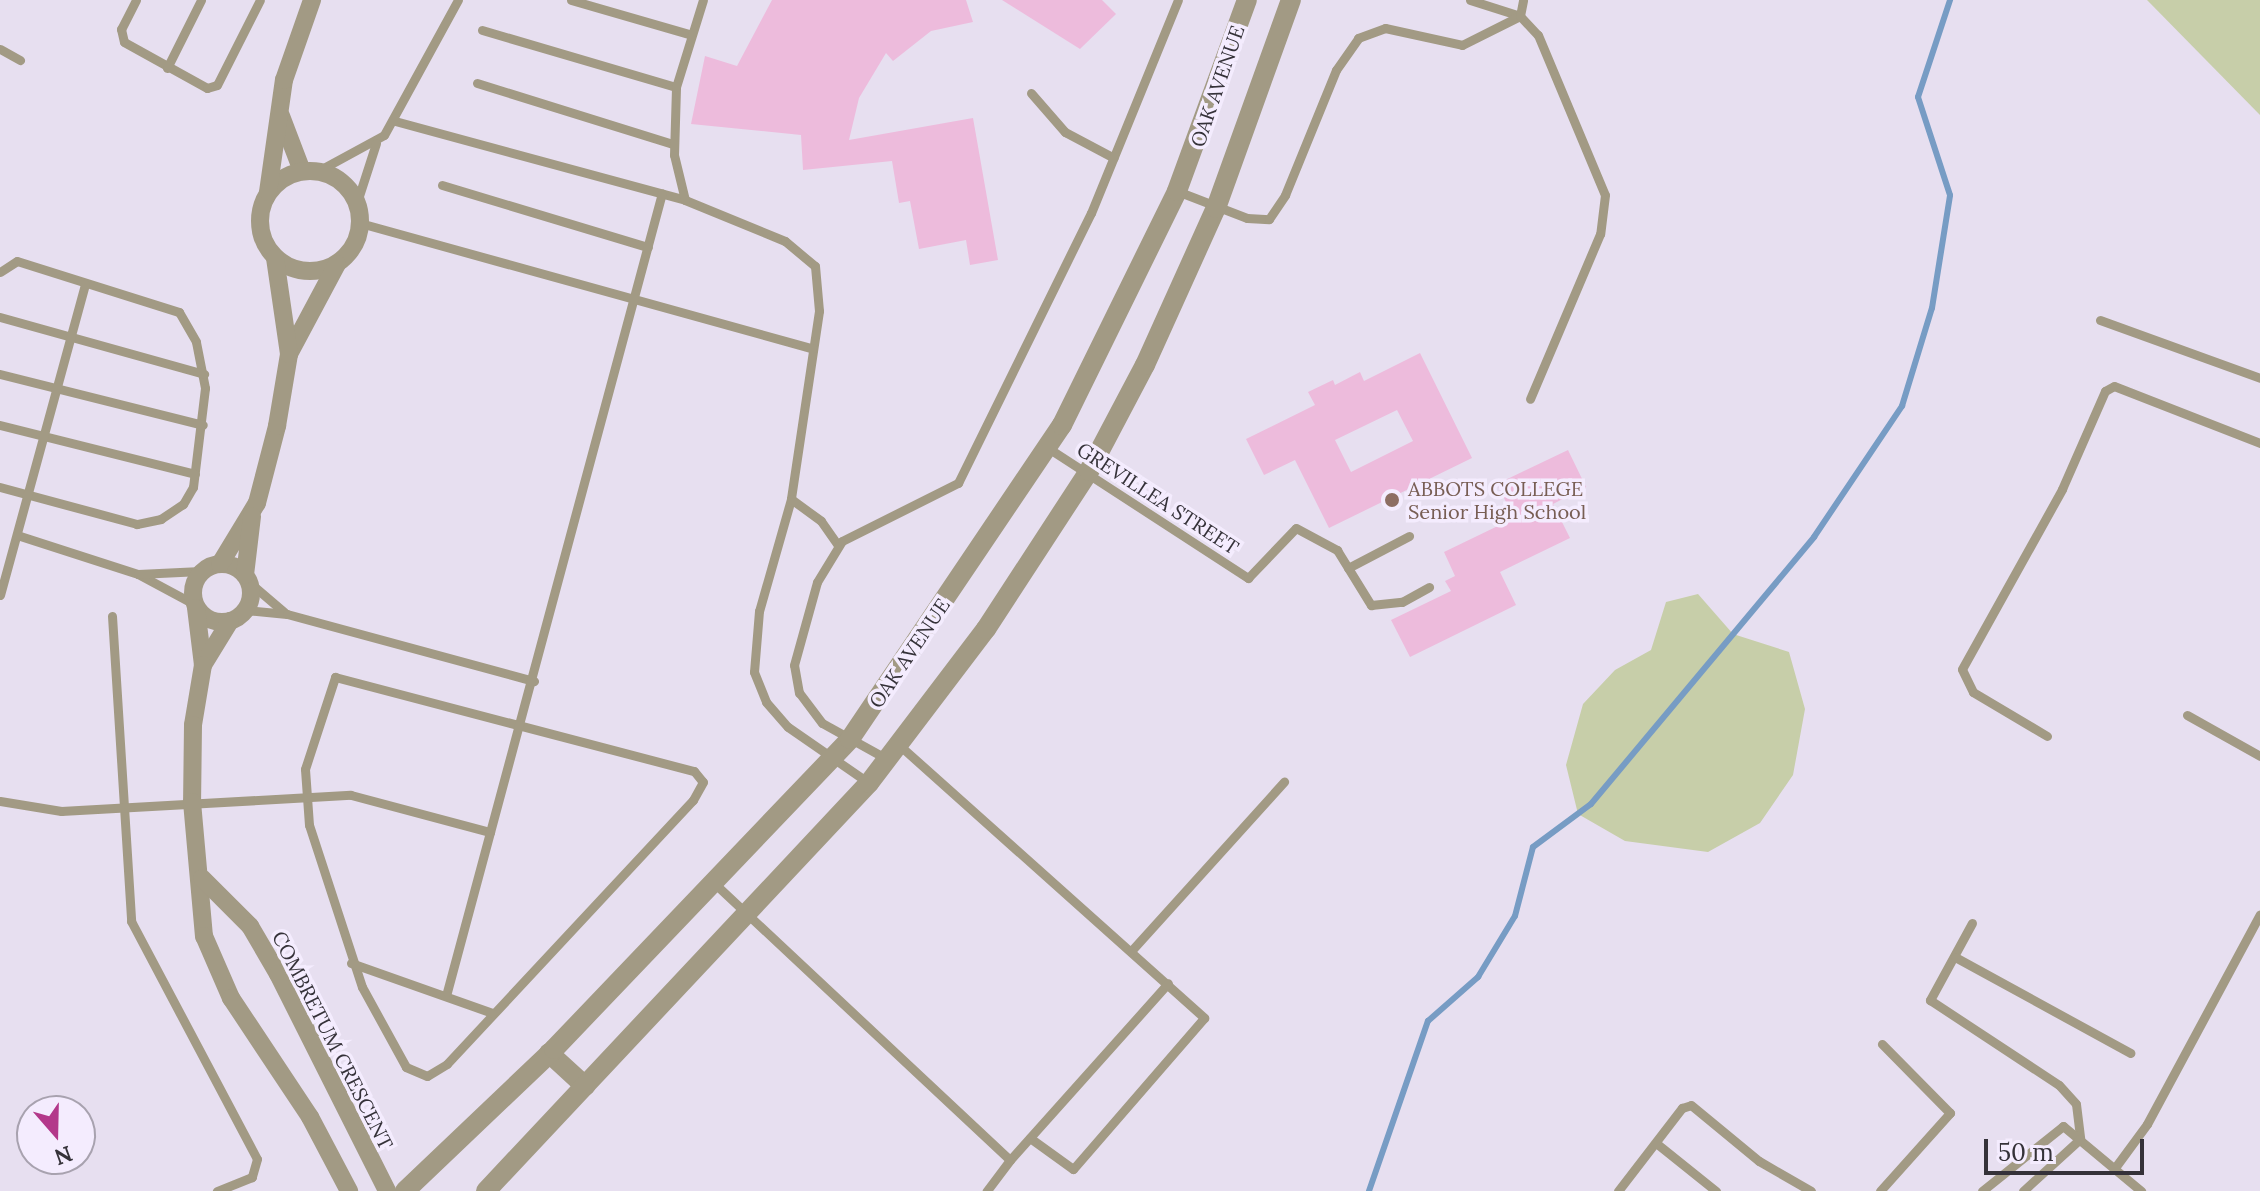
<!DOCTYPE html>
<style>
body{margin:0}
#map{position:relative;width:2260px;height:1191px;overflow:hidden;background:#e7dff0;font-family:Lora,serif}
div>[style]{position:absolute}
.green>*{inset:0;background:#c7cea9}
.stream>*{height:6px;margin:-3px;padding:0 3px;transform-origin:3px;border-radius:3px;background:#779cc4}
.building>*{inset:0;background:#edbbdc}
.service>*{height:9px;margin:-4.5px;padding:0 4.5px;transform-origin:4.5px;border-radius:4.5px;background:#a29a84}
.minor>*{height:18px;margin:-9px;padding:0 9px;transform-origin:9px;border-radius:9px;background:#a29a84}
.minor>.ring{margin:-9px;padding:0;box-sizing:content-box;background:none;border:18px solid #a29a84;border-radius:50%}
.tertiary>*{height:20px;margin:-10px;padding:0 10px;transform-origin:10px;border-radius:10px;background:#a29a84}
.dots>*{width:22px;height:22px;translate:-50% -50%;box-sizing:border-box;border:4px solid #f4ecfe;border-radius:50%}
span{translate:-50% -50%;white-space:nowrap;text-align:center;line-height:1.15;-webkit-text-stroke:7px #f4ecfe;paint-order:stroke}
.street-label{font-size:20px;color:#353239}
.education-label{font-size:20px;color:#785e54}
.left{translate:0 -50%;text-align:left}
.north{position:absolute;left:16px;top:1095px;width:80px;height:80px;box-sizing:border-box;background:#f4ecfe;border:2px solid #a8a2af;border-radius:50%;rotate:160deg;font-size:22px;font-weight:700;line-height:32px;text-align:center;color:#353239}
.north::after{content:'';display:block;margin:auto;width:28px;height:36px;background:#b3388a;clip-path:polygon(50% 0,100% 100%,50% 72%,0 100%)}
.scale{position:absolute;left:1984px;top:1139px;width:160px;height:36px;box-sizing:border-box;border:4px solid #353239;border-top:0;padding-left:10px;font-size:24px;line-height:28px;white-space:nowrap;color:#353239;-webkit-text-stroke:6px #f4ecfe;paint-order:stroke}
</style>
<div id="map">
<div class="green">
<div style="clip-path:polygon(2147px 0,2260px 0,2260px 115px)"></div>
<div style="clip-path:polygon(1698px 594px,1733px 634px,1789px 652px,1805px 709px,1793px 775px,1760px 823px,1708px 852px,1625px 841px,1578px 814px,1566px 765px,1583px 704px,1615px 670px,1651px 650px,1666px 602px)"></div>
</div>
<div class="stream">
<div style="left:1369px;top:1191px;width:180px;rotate:-70.9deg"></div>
<div style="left:1428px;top:1021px;width:67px;rotate:-41.3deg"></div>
<div style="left:1478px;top:977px;width:71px;rotate:-58.8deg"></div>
<div style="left:1515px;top:916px;width:71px;rotate:-75.4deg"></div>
<div style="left:1533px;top:847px;width:72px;rotate:-36.6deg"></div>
<div style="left:1591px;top:804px;width:348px;rotate:-50.1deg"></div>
<div style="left:1814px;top:537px;width:158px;rotate:-56.1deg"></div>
<div style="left:1902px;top:406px;width:102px;rotate:-73deg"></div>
<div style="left:1932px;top:308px;width:114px;rotate:-80.9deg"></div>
<div style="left:1950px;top:195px;width:103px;rotate:-108.1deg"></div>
<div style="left:1918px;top:97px;width:102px;rotate:-71.7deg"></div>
</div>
<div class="building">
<div style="clip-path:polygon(772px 0,966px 0,973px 22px,931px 31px,893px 61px,886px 53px,859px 98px,849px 140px,973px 118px,998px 260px,970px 265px,966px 240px,919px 249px,910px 201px,899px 203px,892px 161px,803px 170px,801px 135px,691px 124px,705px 56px,737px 66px)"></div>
<div style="clip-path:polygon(1002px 0,1102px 0,1116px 14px,1080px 49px)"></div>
<div style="clip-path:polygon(evenodd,1420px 353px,1472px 458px,1329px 528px,1295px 460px,1264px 475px,1246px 439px,1315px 405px,1308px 392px,1333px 380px,1335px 385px,1360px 372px,1364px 381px,1420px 353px,1397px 410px,1413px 441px,1351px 472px,1335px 440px,1397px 410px)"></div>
<div style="clip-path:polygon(1568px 450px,1586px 487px,1553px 504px,1570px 538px,1500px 572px,1516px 605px,1410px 657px,1391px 620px,1451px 591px,1445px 581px,1455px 576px,1444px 552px,1504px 523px,1498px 513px,1509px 508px,1497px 484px)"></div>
</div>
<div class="service">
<div style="left:136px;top:0;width:33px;rotate:117deg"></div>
<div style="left:121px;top:29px;width:13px;rotate:77deg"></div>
<div style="left:124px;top:42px;width:95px;rotate:29deg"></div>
<div style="left:207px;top:88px;width:10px;rotate:-17deg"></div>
<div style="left:217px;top:85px;width:95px;rotate:-63.2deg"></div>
<div style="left:571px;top:0;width:123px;rotate:16.1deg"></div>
<div style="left:1470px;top:0;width:52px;rotate:17.7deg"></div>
<div style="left:1520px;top:16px;width:26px;rotate:47deg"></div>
<div style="left:1538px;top:35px;width:173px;rotate:67.3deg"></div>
<div style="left:1605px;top:195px;width:39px;rotate:97deg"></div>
<div style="left:1600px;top:234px;width:179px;rotate:113deg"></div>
<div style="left:482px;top:30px;width:202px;rotate:16.4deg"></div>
<div style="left:0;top:49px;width:23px;rotate:29deg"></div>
<div style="left:167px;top:68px;width:76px;rotate:-63.4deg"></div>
<div style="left:477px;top:83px;width:205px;rotate:17.3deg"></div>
<div style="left:1031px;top:93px;width:52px;rotate:48.9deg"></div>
<div style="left:1065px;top:132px;width:55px;rotate:28deg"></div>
<div style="left:395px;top:121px;width:301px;rotate:15.2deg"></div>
<div style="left:685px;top:200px;width:108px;rotate:22.3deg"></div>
<div style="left:785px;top:241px;width:39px;rotate:40deg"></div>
<div style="left:815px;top:266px;width:45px;rotate:84.9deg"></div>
<div style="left:819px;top:311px;width:190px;rotate:98.5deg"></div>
<div style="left:791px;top:499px;width:116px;rotate:105.9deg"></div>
<div style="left:759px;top:611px;width:61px;rotate:94.7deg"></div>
<div style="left:754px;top:672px;width:32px;rotate:68deg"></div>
<div style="left:766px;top:702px;width:33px;rotate:49deg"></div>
<div style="left:788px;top:727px;width:98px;rotate:34.7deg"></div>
<div style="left:318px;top:171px;width:75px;rotate:-28.6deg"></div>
<div style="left:384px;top:135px;width:154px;rotate:-61.3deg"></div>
<div style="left:442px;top:185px;width:215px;rotate:16.8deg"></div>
<div style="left:1177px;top:191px;width:75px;rotate:21.1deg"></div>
<div style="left:1247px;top:218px;width:22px;rotate:3deg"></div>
<div style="left:1269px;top:219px;width:29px;rotate:-56deg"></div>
<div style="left:1285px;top:195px;width:135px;rotate:-67.8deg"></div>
<div style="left:1336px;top:70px;width:39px;rotate:-55deg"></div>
<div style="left:1358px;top:38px;width:29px;rotate:-20deg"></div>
<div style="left:1385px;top:28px;width:79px;rotate:12.4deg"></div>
<div style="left:1462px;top:45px;width:65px;rotate:-26.6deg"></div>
<div style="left:1520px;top:16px;width:16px;rotate:-79deg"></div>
<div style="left:685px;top:200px;width:46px;rotate:-103.7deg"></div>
<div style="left:674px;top:155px;width:68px;rotate:-88.3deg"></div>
<div style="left:676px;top:87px;width:91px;rotate:-72.8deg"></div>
<div style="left:357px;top:202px;width:62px;rotate:-72.1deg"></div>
<div style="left:360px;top:223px;width:469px;rotate:15.5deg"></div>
<div style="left:0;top:272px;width:20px;rotate:-33deg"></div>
<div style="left:17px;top:261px;width:170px;rotate:17.5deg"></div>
<div style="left:179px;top:312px;width:34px;rotate:60deg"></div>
<div style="left:196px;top:342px;width:47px;rotate:78.9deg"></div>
<div style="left:205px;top:388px;width:100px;rotate:96.9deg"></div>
<div style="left:193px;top:487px;width:20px;rotate:120deg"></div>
<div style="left:183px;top:504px;width:27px;rotate:146deg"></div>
<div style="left:161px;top:519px;width:25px;rotate:168deg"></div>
<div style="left:137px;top:524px;width:142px;rotate:-164.9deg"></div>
<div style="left:0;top:317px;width:212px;rotate:15.6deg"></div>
<div style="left:2100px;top:320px;width:170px;rotate:19.9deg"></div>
<div style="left:0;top:374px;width:209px;rotate:14.1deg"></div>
<div style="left:0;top:425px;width:201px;rotate:14.1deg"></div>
<div style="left:1048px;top:448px;width:239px;rotate:33deg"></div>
<div style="left:1248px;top:578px;width:69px;rotate:-46.2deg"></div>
<div style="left:1296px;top:528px;width:47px;rotate:28.2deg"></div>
<div style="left:1337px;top:550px;width:65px;rotate:58.3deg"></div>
<div style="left:1371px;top:605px;width:31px;rotate:-6deg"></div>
<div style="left:1402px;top:602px;width:31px;rotate:-29deg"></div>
<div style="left:791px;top:499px;width:37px;rotate:36deg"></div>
<div style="left:821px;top:521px;width:29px;rotate:55deg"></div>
<div style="left:17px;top:535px;width:127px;rotate:17.9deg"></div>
<div style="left:138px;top:574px;width:64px;rotate:28.2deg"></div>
<div style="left:1348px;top:568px;width:69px;rotate:-27.7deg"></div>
<div style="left:138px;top:574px;width:63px;rotate:-2.7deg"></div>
<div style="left:250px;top:583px;width:45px;rotate:40.5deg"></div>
<div style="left:0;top:595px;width:322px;rotate:-74.7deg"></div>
<div style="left:245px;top:610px;width:42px;rotate:5.4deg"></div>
<div style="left:287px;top:614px;width:256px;rotate:15.2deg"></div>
<div style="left:112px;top:616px;width:306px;rotate:86.4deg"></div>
<div style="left:131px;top:921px;width:269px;rotate:62.1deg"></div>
<div style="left:257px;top:1159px;width:19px;rotate:106deg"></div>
<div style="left:252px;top:1177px;width:38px;rotate:158deg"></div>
<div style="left:335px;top:677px;width:371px;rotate:14.7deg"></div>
<div style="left:694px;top:771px;width:14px;rotate:51deg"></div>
<div style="left:703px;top:782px;width:21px;rotate:119deg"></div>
<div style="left:693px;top:800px;width:361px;rotate:133deg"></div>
<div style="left:447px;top:1064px;width:23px;rotate:149deg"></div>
<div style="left:427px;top:1076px;width:23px;rotate:-157deg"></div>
<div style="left:406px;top:1067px;width:91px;rotate:-118.8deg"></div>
<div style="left:362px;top:987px;width:170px;rotate:-108.1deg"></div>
<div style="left:309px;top:825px;width:56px;rotate:-94.1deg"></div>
<div style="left:305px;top:769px;width:97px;rotate:-71.9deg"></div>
<div style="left:2187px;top:715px;width:84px;rotate:29.3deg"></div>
<div style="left:2047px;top:736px;width:86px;rotate:-149.3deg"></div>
<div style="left:1973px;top:692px;width:25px;rotate:-116deg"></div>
<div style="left:1962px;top:669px;width:206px;rotate:-60.9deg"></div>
<div style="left:2062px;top:489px;width:107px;rotate:-66.3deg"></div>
<div style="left:2105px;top:391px;width:10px;rotate:-29deg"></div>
<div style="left:2114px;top:386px;width:157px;rotate:21.3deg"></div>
<div style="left:898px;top:744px;width:411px;rotate:41.8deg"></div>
<div style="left:1204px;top:1018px;width:200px;rotate:130.9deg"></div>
<div style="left:1073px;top:1169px;width:53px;rotate:-144.2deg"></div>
<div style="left:887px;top:759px;width:74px;rotate:-151deg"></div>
<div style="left:822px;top:723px;width:38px;rotate:-127deg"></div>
<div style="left:799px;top:693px;width:28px;rotate:-100deg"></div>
<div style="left:794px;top:665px;width:86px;rotate:-74.5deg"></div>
<div style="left:817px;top:582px;width:48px;rotate:-58.6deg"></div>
<div style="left:842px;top:541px;width:130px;rotate:-26.6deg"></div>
<div style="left:958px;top:483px;width:301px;rotate:-63.8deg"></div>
<div style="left:1091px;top:213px;width:230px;rotate:-67.8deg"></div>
<div style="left:0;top:801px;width:62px;rotate:9.3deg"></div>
<div style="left:61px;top:811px;width:290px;rotate:-3.2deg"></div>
<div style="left:351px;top:795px;width:144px;rotate:14.9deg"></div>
<div style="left:714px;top:883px;width:405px;rotate:43.1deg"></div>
<div style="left:1010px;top:1160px;width:39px;rotate:127deg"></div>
<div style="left:1972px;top:923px;width:88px;rotate:118.6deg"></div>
<div style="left:1930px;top:1000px;width:154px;rotate:33.4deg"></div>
<div style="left:2059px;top:1085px;width:25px;rotate:48deg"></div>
<div style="left:2076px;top:1104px;width:35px;rotate:83deg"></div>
<div style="left:1132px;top:950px;width:227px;rotate:-47.9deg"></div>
<div style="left:1955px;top:957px;width:200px;rotate:28.7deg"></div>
<div style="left:351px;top:963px;width:150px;rotate:19.5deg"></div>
<div style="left:447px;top:992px;width:827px;rotate:-74.94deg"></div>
<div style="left:1656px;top:1143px;width:77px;rotate:38.7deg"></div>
<div style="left:1010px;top:1160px;width:237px;rotate:-48.2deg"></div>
<div style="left:2114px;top:1169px;width:56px;rotate:-53.7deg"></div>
<div style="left:2147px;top:1124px;width:238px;rotate:-61.7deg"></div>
<div style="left:1618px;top:1191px;width:105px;rotate:-52.4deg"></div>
<div style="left:1682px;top:1108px;width:9px;rotate:-18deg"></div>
<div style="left:1691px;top:1105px;width:88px;rotate:39.5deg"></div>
<div style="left:1759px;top:1161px;width:60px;rotate:30deg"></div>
<div style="left:1880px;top:1191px;width:105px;rotate:-48.1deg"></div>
<div style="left:1950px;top:1113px;width:97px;rotate:-134.6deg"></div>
<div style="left:1982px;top:1191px;width:104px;rotate:-38.7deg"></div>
<div style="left:2063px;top:1126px;width:102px;rotate:39.8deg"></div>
<div style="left:2023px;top:1191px;width:77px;rotate:-42.4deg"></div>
</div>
<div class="minor">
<div style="left:281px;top:116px;width:59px;rotate:69.1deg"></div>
<div class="ring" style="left:260px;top:171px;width:82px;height:82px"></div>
<div style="left:268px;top:192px;width:113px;rotate:-81.9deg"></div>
<div style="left:284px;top:80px;width:85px;rotate:-70.7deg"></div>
<div style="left:289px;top:354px;width:102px;rotate:-61.9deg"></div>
<div class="ring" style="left:193px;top:564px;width:40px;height:40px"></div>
<div style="left:220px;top:564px;width:71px;rotate:-58.8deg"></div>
<div style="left:257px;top:503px;width:80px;rotate:-75.4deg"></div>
<div style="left:277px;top:426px;width:73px;rotate:-80.5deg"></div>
<div style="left:289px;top:354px;width:97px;rotate:-98.3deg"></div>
<div style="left:245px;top:575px;width:59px;rotate:-83.2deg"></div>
<div style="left:196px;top:608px;width:57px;rotate:83deg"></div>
<div style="left:230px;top:621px;width:52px;rotate:121.5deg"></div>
<div style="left:203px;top:665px;width:61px;rotate:99.5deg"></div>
<div style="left:193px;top:725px;width:77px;rotate:90.7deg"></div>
<div style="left:192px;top:802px;width:135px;rotate:84.9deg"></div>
<div style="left:204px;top:936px;width:68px;rotate:66.5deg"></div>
<div style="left:231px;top:998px;width:143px;rotate:56.4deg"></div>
<div style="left:310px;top:1117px;width:84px;rotate:62.2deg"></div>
<div style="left:202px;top:878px;width:68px;rotate:45deg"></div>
<div style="left:250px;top:926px;width:56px;rotate:59.7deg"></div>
<div style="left:278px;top:974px;width:243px;rotate:63.3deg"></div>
</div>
<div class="tertiary">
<div style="left:549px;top:1053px;width:49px;rotate:42.5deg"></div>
<div style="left:405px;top:1191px;width:206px;rotate:-43.6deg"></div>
<div style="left:554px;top:1049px;width:429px;rotate:-46.3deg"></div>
<div style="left:850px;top:739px;width:379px;rotate:-56deg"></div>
<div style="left:1062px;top:425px;width:261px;rotate:-63.8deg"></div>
<div style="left:1177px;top:191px;width:203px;rotate:-69.9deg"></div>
<div style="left:486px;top:1191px;width:560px;rotate:-46.81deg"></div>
<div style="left:869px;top:783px;width:193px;rotate:-52.8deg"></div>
<div style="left:986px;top:629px;width:189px;rotate:-56.9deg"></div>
<div style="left:1089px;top:471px;width:120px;rotate:-62.2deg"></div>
<div style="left:1145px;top:365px;width:172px;rotate:-65.7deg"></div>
<div style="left:1216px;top:208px;width:221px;rotate:-70.2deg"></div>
</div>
<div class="dots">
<div style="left:1392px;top:500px;background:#8d6e63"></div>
</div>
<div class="street-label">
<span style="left:1217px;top:86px;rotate:-71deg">OAK AVENUE</span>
<span style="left:1158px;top:498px;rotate:33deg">GREVILLEA STREET</span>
<span style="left:909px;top:653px;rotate:-56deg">OAK AVENUE</span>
<span style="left:333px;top:1040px;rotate:63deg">COMBRETUM CRESCENT</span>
</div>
<div class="education-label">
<span class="left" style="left:1408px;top:500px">ABBOTS COLLEGE<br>Senior High School</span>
</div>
<div class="north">N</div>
<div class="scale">50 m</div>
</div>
